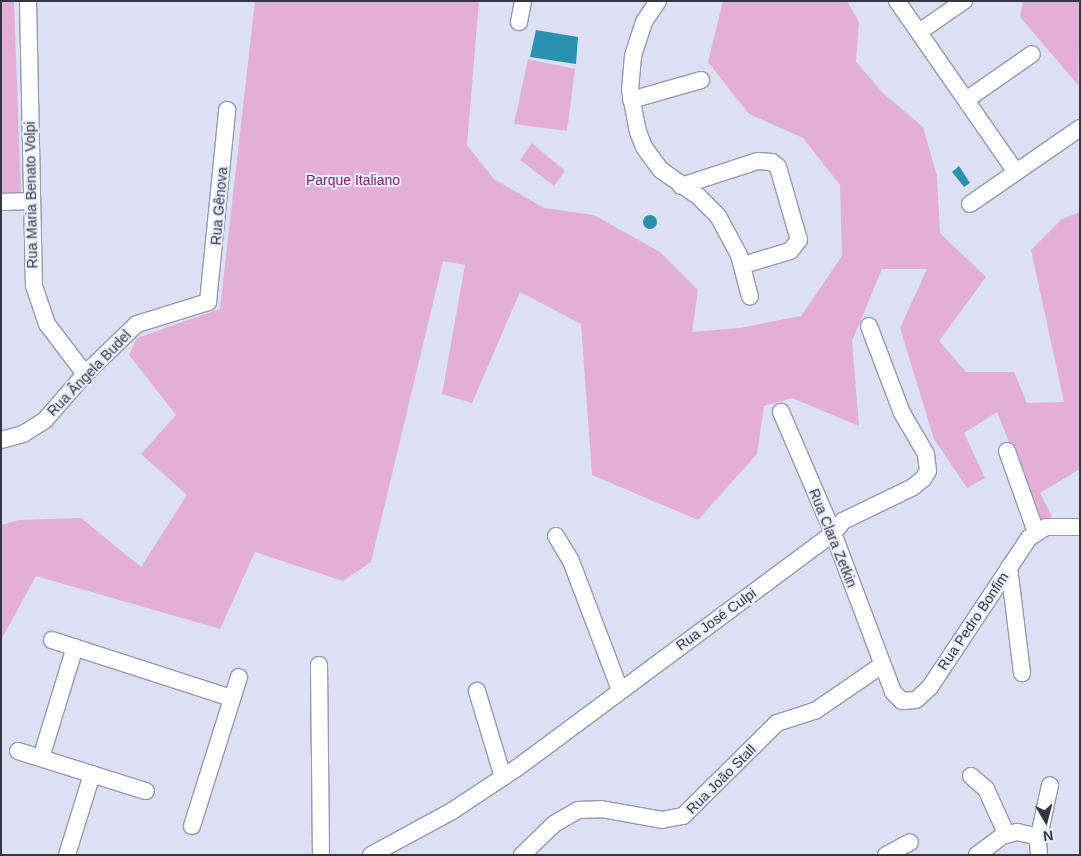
<!DOCTYPE html>
<meta charset="utf-8">
<style>
body{margin:0}
#map{position:relative;width:1081px;height:856px;overflow:hidden;background:#dce0f5;font-family:Helvetica,sans-serif}
div>[style]{position:absolute}
.green>*{inset:0;background:#e3afd9}
.water>*{inset:0;background:#2a90b0}
.round{border-radius:50%}
.roads{filter:drop-shadow(1px 0 #979aae) drop-shadow(-1px 0 #979aae) drop-shadow(0 1px #979aae) drop-shadow(0 -1px #979aae)}
.minor>*{height:16px;margin:-8px;padding:0 8px;transform-origin:8px;border-radius:8px;background:#fff}
span{translate:-50% -50%;white-space:nowrap;text-align:center;line-height:1.15;-webkit-text-stroke:4px #eaedfe;paint-order:stroke}
.park-label{font-size:14px;color:#812677}
.street-label{font-size:14px;color:#35363f}
.frame{position:absolute;inset:0;border:2px solid #35363f;pointer-events:none}
.north{position:absolute;left:1021px;top:796px;width:50px;height:50px;-webkit-text-stroke:4px #eaedfe;paint-order:stroke;rotate:172deg;font-size:14px;font-weight:700;line-height:20px;text-align:center;color:#35363f}
.north::after{content:'';display:block;margin:auto;width:18px;height:22px;background:#35363f;clip-path:polygon(50% 0,100% 100%,50% 72%,0 100%)}
</style>
<div id="map">
<div class="green">
<div style="clip-path:polygon(1px 1px,14px 1px,21px 195px,1px 195px)"></div>
<div style="clip-path:polygon(255px 1px,479px 1px,467px 145px,494px 179px,544px 208px,594px 215px,660px 252px,698px 290px,692px 332px,739px 328px,801px 316px,842px 256px,840px 185px,803px 138px,749px 114px,708px 62px,723px 1px,847px 1px,859px 22px,856px 62px,884px 94px,923px 127px,937px 176px,940px 233px,986px 277px,939px 341px,966px 372px,1014px 372px,1027px 403px,1064px 402px,1031px 250px,1062px 219px,1080px 212px,1080px 469px,1040px 493px,1052px 516px,1042px 524px,997px 412px,964px 433px,985px 478px,967px 488px,934px 439px,900px 328px,927px 269px,882px 269px,852px 341px,859px 426px,792px 398px,764px 406px,757px 454px,698px 520px,592px 475px,581px 324px,520px 292px,472px 403px,442px 394px,465px 265px,443px 261px,371px 562px,343px 581px,255px 552px,220px 629px,36px 576px,1px 640px,1px 525px,19px 520px,81px 518px,141px 567px,187px 495px,141px 454px,176px 415px,129px 355px,137px 338px,220px 309px)"></div>
<div style="clip-path:polygon(1023px 1px,1080px 1px,1078px 85px,1020px 17px)"></div>
<div style="clip-path:polygon(528px 59px,575px 69px,567px 131px,514px 124px)"></div>
<div style="clip-path:polygon(532px 143px,565px 171px,554px 186px,520px 160px)"></div>
</div>
<div class="water">
<div style="clip-path:polygon(536px 30px,578px 37px,576px 64px,530px 57px)"></div>
<div style="clip-path:polygon(959px 166px,970px 183px,964px 187px,952px 172px)"></div>
<div class="round" style="left:643px;top:215px;width:14px;height:14px"></div>
</div>
<div class="roads">
<div class="minor">
<div style="left:28px;top:1px;width:285px;rotate:88.8deg"></div>
<div style="left:34px;top:286px;width:40px;rotate:71.1deg"></div>
<div style="left:47px;top:324px;width:63px;rotate:52.8deg"></div>
<div style="left:658px;top:1px;width:25px;rotate:124deg"></div>
<div style="left:644px;top:22px;width:36px;rotate:108deg"></div>
<div style="left:633px;top:56px;width:34px;rotate:95deg"></div>
<div style="left:630px;top:90px;width:43px;rotate:79.2deg"></div>
<div style="left:638px;top:132px;width:16px;rotate:68deg"></div>
<div style="left:644px;top:147px;width:29px;rotate:54deg"></div>
<div style="left:661px;top:170px;width:47px;rotate:35.4deg"></div>
<div style="left:699px;top:197px;width:27px;rotate:45deg"></div>
<div style="left:718px;top:216px;width:44px;rotate:61.7deg"></div>
<div style="left:739px;top:255px;width:43px;rotate:75.3deg"></div>
<div style="left:897px;top:1px;width:208px;rotate:55.2deg"></div>
<div style="left:519px;top:22px;width:21px;rotate:-79deg"></div>
<div style="left:919px;top:32px;width:55px;rotate:-34.6deg"></div>
<div style="left:631px;top:100px;width:73px;rotate:-15.9deg"></div>
<div style="left:966px;top:100px;width:80px;rotate:-34.9deg"></div>
<div style="left:681px;top:186px;width:81px;rotate:-18deg"></div>
<div style="left:758px;top:161px;width:14px;rotate:4deg"></div>
<div style="left:772px;top:162px;width:8px;rotate:40deg"></div>
<div style="left:778px;top:167px;width:76px;rotate:74deg"></div>
<div style="left:799px;top:240px;width:14px;rotate:129deg"></div>
<div style="left:790px;top:251px;width:49px;rotate:163.4deg"></div>
<div style="left:1px;top:202px;width:30px;rotate:-2deg"></div>
<div style="left:970px;top:204px;width:134px;rotate:-34.6deg"></div>
<div style="left:781px;top:412px;width:132px;rotate:66.7deg"></div>
<div style="left:833px;top:533px;width:170px;rotate:69.3deg"></div>
<div style="left:893px;top:692px;width:13px;rotate:45deg"></div>
<div style="left:902px;top:701px;width:14px;rotate:-4deg"></div>
<div style="left:916px;top:700px;width:19px;rotate:-43deg"></div>
<div style="left:930px;top:687px;width:179px;rotate:-56.4deg"></div>
<div style="left:1029px;top:538px;width:20px;rotate:-33deg"></div>
<div style="left:1046px;top:527px;width:34px"></div>
<div style="left:1px;top:440px;width:23px;rotate:-15deg"></div>
<div style="left:23px;top:434px;width:26px;rotate:-32deg"></div>
<div style="left:45px;top:420px;width:61px;rotate:-49deg"></div>
<div style="left:85px;top:374px;width:72px;rotate:-43.9deg"></div>
<div style="left:137px;top:324px;width:74px;rotate:-17.2deg"></div>
<div style="left:208px;top:302px;width:193px;rotate:-84.3deg"></div>
<div style="left:1007px;top:451px;width:86px;rotate:70.3deg"></div>
<div style="left:556px;top:536px;width:29px;rotate:59deg"></div>
<div style="left:571px;top:561px;width:138px;rotate:69.2deg"></div>
<div style="left:1009px;top:567px;width:107px;rotate:83deg"></div>
<div style="left:52px;top:640px;width:189px;rotate:17.9deg"></div>
<div style="left:319px;top:665px;width:190px;rotate:89.4deg"></div>
<div style="left:477px;top:691px;width:90px;rotate:73.2deg"></div>
<div style="left:18px;top:751px;width:134px;rotate:17.4deg"></div>
<div style="left:41px;top:758px;width:116px;rotate:-73deg"></div>
<div style="left:971px;top:776px;width:20px;rotate:41deg"></div>
<div style="left:986px;top:789px;width:48px;rotate:65.6deg"></div>
<div style="left:192px;top:826px;width:156px;rotate:-72.5deg"></div>
<div style="left:1038px;top:841px;width:57px;rotate:-77.9deg"></div>
<div style="left:67px;top:855px;width:85px;rotate:-72.8deg"></div>
<div style="left:371px;top:855px;width:92px;rotate:-28.5deg"></div>
<div style="left:452px;top:811px;width:78px;rotate:-33.5deg"></div>
<div style="left:517px;top:768px;width:394px;rotate:-36.6deg"></div>
<div style="left:833px;top:533px;width:16px;rotate:-50deg"></div>
<div style="left:843px;top:521px;width:78px;rotate:-25.9deg"></div>
<div style="left:913px;top:487px;width:13px;rotate:-39deg"></div>
<div style="left:923px;top:479px;width:9px;rotate:-58deg"></div>
<div style="left:928px;top:471px;width:17px;rotate:-97deg"></div>
<div style="left:926px;top:454px;width:48px;rotate:-120.3deg"></div>
<div style="left:902px;top:413px;width:93px;rotate:-110.8deg"></div>
<div style="left:522px;top:855px;width:45px;rotate:-44.1deg"></div>
<div style="left:554px;top:824px;width:28px;rotate:-30deg"></div>
<div style="left:578px;top:810px;width:23px;rotate:-2deg"></div>
<div style="left:601px;top:809px;width:62px;rotate:10.2deg"></div>
<div style="left:662px;top:820px;width:21px;rotate:-11deg"></div>
<div style="left:683px;top:816px;width:132px;rotate:-44.7deg"></div>
<div style="left:777px;top:723px;width:40px;rotate:-18deg"></div>
<div style="left:815px;top:711px;width:81px;rotate:-34.5deg"></div>
<div style="left:886px;top:855px;width:27px;rotate:-28deg"></div>
<div style="left:977px;top:855px;width:31px;rotate:-37deg"></div>
<div style="left:1002px;top:836px;width:16px;rotate:-15deg"></div>
<div style="left:1017px;top:832px;width:17px;rotate:13deg"></div>
<div style="left:1034px;top:836px;width:6px;rotate:51deg"></div>
<div style="left:1038px;top:841px;width:14px;rotate:86deg"></div>
</div>
</div>
<div class="park-label">
<span style="left:353px;top:180px">Parque Italiano</span>
</div>
<div class="street-label">
<span style="left:31px;top:195px;rotate:-91deg">Rua Maria Benato Volpi</span>
<span style="left:219px;top:206px;rotate:-85deg">Rua Gênova</span>
<span style="left:89px;top:373px;rotate:-46deg">Rua Ângela Budel</span>
<span style="left:833px;top:538px;rotate:68deg">Rua Clara Zetkin</span>
<span style="left:716px;top:619px;rotate:-36deg">Rua José Culpi</span>
<span style="left:973px;top:621px;rotate:-56deg">Rua Pedro Bonfim</span>
<span style="left:721px;top:779px;rotate:-45deg">Rua João Stall</span>
</div>
<div class="frame"></div>
<div class="north">N</div>
</div>
